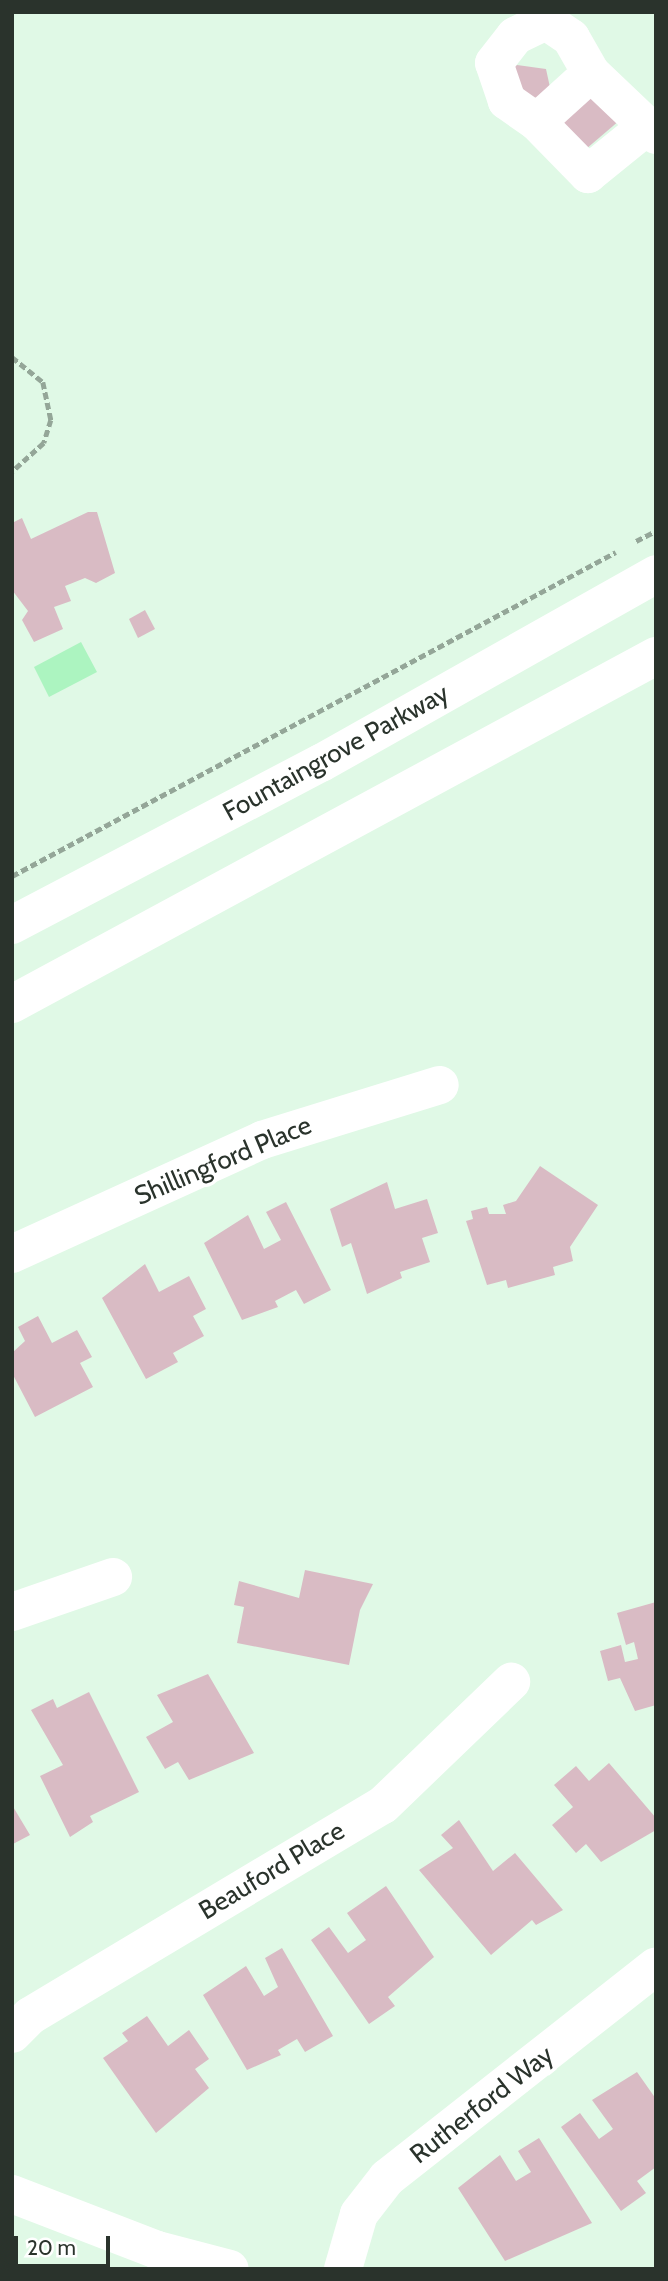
<!DOCTYPE html>
<style>
body{margin:0}
#map{position:relative;width:668px;height:2281px;overflow:hidden;background:#e0f9e6;font-family:Cabin,sans-serif}
div>[style]{position:absolute}
.green>*{inset:0;background:#acf4c0}
.building>*{inset:0;background:#d9bbc4}
.path>*{height:4.5px;margin-top:-2.25px;transform-origin:0;background:repeating-linear-gradient(90deg,#94a698 0 7px,transparent 0 10.5px)}
.minor>*{height:38px;margin:-19px;padding:0 19px;transform-origin:19px;border-radius:19px;background:#fff}
.major>*{height:38px;margin:-19px;padding:0 19px;transform-origin:19px;border-radius:19px;background:#fff}
span{translate:-50% -50%;white-space:nowrap;text-align:center;line-height:1.15;-webkit-text-stroke:7px #fff;paint-order:stroke}
.street-label{font-size:26px;color:#2a332c}
.frame{position:absolute;inset:0;border:14px solid #2a332c;pointer-events:none}
.scale{position:absolute;left:14px;top:2236px;width:96px;height:32px;box-sizing:border-box;border:4px solid #2a332c;border-top:0;padding-left:9px;font-size:21px;line-height:24px;white-space:nowrap;color:#2a332c;-webkit-text-stroke:5px #fff;paint-order:stroke}
</style>
<div id="map">
<div class="green">
<div style="clip-path:polygon(81px 642px,97px 672px,49px 697px,34px 667px)"></div>
</div>
<div class="building">
<div style="clip-path:polygon(517px 65px,546px 69px,551px 92px,521px 103px,507px 72px)"></div>
<div style="clip-path:polygon(597px 92px,620px 120px,579px 155px,556px 126px)"></div>
<div style="clip-path:polygon(88px 512px,97px 512px,115px 573px,96px 583px,85px 578px,65px 586px,71px 601px,54px 607px,63px 629px,34px 642px,22px 620px,28px 611px,12px 590px,12px 523px,22px 518px,31px 539px)"></div>
<div style="clip-path:polygon(145px 610px,155px 629px,138px 638px,129px 619px)"></div>
<div style="clip-path:polygon(540px 1166px,598px 1205px,570px 1247px,573px 1261px,553px 1267px,555px 1275px,508px 1288px,506px 1280px,487px 1285px,466px 1221px,473px 1219px,471px 1211px,487px 1207px,489px 1214px,506px 1214px,503px 1205px,516px 1201px)"></div>
<div style="clip-path:polygon(387px 1182px,395px 1209px,427px 1199px,438px 1233px,422px 1238px,430px 1262px,400px 1272px,402px 1278px,367px 1294px,351px 1243px,342px 1247px,330px 1209px)"></div>
<div style="clip-path:polygon(286px 1202px,331px 1290px,304px 1304px,296px 1290px,275px 1301px,278px 1307px,242px 1320px,204px 1243px,248px 1215px,264px 1249px,281px 1240px,266px 1212px)"></div>
<div style="clip-path:polygon(145px 1264px,159px 1292px,189px 1276px,206px 1309px,193px 1316px,204px 1336px,173px 1353px,178px 1362px,146px 1379px,102px 1298px)"></div>
<div style="clip-path:polygon(38px 1316px,52px 1343px,77px 1330px,92px 1357px,80px 1363px,93px 1387px,35px 1417px,12px 1373px,12px 1353px,25px 1341px,18px 1327px)"></div>
<div style="clip-path:polygon(305px 1570px,373px 1584px,360px 1610px,349px 1665px,237px 1643px,244px 1607px,234px 1605px,239px 1581px,299px 1598px)"></div>
<div style="clip-path:polygon(656px 1602px,656px 1705px,635px 1711px,620px 1678px,608px 1681px,600px 1651px,621px 1645px,625px 1662px,638px 1659px,634px 1642px,626px 1645px,617px 1613px)"></div>
<div style="clip-path:polygon(208px 1674px,254px 1753px,189px 1780px,178px 1762px,165px 1769px,146px 1737px,173px 1722px,157px 1695px)"></div>
<div style="clip-path:polygon(89px 1692px,139px 1792px,90px 1816px,93px 1822px,70px 1837px,40px 1776px,63px 1765px,31px 1710px,53px 1699px,57px 1708px)"></div>
<div style="clip-path:polygon(609px 1763px,656px 1818px,656px 1830px,601px 1862px,586px 1844px,576px 1853px,552px 1825px,573px 1807px,554px 1785px,576px 1766px,589px 1781px)"></div>
<div style="clip-path:polygon(12px 1805px,30px 1835px,13px 1844px,12px 1842px)"></div>
<div style="clip-path:polygon(459px 1820px,493px 1871px,515px 1853px,563px 1910px,536px 1925px,532px 1920px,491px 1955px,419px 1870px,453px 1848px,441px 1835px)"></div>
<div style="clip-path:polygon(386px 1886px,434px 1957px,388px 1997px,395px 2006px,369px 2024px,311px 1940px,329px 1927px,348px 1953px,366px 1940px,347px 1913px)"></div>
<div style="clip-path:polygon(282px 1948px,333px 2036px,305px 2052px,297px 2039px,278px 2050px,281px 2055px,247px 2070px,203px 1995px,246px 1966px,264px 1996px,278px 1987px,265px 1958px)"></div>
<div style="clip-path:polygon(147px 2016px,168px 2046px,189px 2030px,209px 2059px,195px 2069px,209px 2088px,156px 2133px,103px 2058px,128px 2041px,122px 2033px)"></div>
<div style="clip-path:polygon(637px 2072px,656px 2099px,656px 2167px,637px 2181px,646px 2193px,621px 2211px,561px 2127px,580px 2113px,599px 2139px,613px 2129px,592px 2100px)"></div>
<div style="clip-path:polygon(539px 2138px,592px 2223px,505px 2261px,458px 2188px,500px 2155px,516px 2181px,531px 2172px,518px 2151px)"></div>
</div>
<div class="path">
<div style="left:12px;top:357px;width:40px;rotate:39deg"></div>
<div style="left:43px;top:382px;width:39px;rotate:78deg"></div>
<div style="left:51px;top:420px;width:24px;rotate:107deg"></div>
<div style="left:44px;top:443px;width:43px;rotate:137.8deg"></div>
<div style="left:636px;top:541px;width:22px;rotate:-27deg"></div>
<div style="left:12px;top:876px;width:685px;rotate:-28.21deg"></div>
</div>
<div class="minor">
<div style="left:591px;top:73px;width:73px;rotate:137.8deg"></div>
<div style="left:537px;top:122px;width:37px;rotate:-145deg"></div>
<div style="left:507px;top:101px;width:40px;rotate:-108.9deg"></div>
<div style="left:494px;top:63px;width:34px;rotate:-52deg"></div>
<div style="left:515px;top:36px;width:34px;rotate:-26deg"></div>
<div style="left:546px;top:21px;width:30px;rotate:34deg"></div>
<div style="left:571px;top:38px;width:40px;rotate:60.3deg"></div>
<div style="left:591px;top:73px;width:90px;rotate:43.6deg"></div>
<div style="left:537px;top:122px;width:73px;rotate:45.6deg"></div>
<div style="left:588px;top:174px;width:75px;rotate:-39deg"></div>
<div style="left:12px;top:1254px;width:275px;rotate:-24.5deg"></div>
<div style="left:262px;top:1140px;width:186px;rotate:-17.2deg"></div>
<div style="left:12px;top:1612px;width:107px;rotate:-19.1deg"></div>
<div style="left:12px;top:2034px;width:25px;rotate:-45deg"></div>
<div style="left:30px;top:2016px;width:411px;rotate:-30.9deg"></div>
<div style="left:383px;top:1805px;width:178px;rotate:-43.9deg"></div>
<div style="left:12px;top:2194px;width:155px;rotate:21.1deg"></div>
<div style="left:157px;top:2250px;width:75px;rotate:14.6deg"></div>
<div style="left:343px;top:2269px;width:57px;rotate:-73.8deg"></div>
<div style="left:359px;top:2214px;width:46px;rotate:-52.1deg"></div>
<div style="left:387px;top:2178px;width:342px;rotate:-38.2deg"></div>
</div>
<div class="major">
<div style="left:12px;top:925px;width:349px;rotate:-27.7deg"></div>
<div style="left:321px;top:763px;width:385px;rotate:-29.4deg"></div>
<div style="left:12px;top:1004px;width:732px;rotate:-28.39deg"></div>
</div>
<div class="street-label">
<span style="left:336px;top:753px;rotate:-29deg">Fountaingrove Parkway</span>
<span style="left:223px;top:1161px;rotate:-23deg">Shillingford Place</span>
<span style="left:272px;top:1871px;rotate:-31deg">Beauford Place</span>
<span style="left:482px;top:2105px;rotate:-38deg">Rutherford Way</span>
</div>
<div class="frame"></div>
<div class="scale">20 m</div>
</div>
